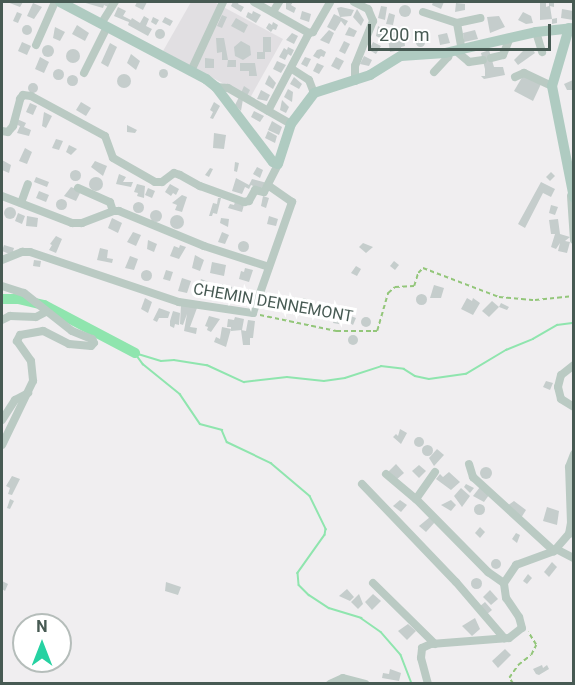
<!DOCTYPE html>
<style>
body{margin:0}
#map{position:relative;width:575px;height:685px;overflow:hidden;background:#f0eef0;font-family:Roboto,sans-serif}
div>[style]{position:absolute}
.education>*{inset:0;background:#e1dfe2}
.stream>*{height:1.5px;margin:-0.75px;padding:0 0.75px;transform-origin:0.75px;border-radius:0.75px;background:#8fe5ae}
.river>*{height:10px;margin:-5px;padding:0 5px;transform-origin:5px;border-radius:5px;background:#8fe5ae}
.building>*{inset:0;background:#c5cdcc}
.round{border-radius:50%}
.path>*{height:1.5px;margin-top:-0.75px;transform-origin:0;background:repeating-linear-gradient(90deg,#93c67a 0 4.5px,transparent 0 7.5px)}
.minor>*{height:8px;margin:-4px;padding:0 4px;transform-origin:4px;border-radius:4px;background:#bacac3}
.major>*{height:10px;margin:-5px;padding:0 5px;transform-origin:5px;border-radius:5px;background:#afcbc1}
span{translate:-50% -50%;white-space:nowrap;text-align:center;line-height:1.15;-webkit-text-stroke:6px #fff;paint-order:stroke}
.street-label{font-size:16px;color:#475a53}
.frame{position:absolute;inset:0;border:3px solid #475a53;pointer-events:none}
.north{position:absolute;left:12px;top:613px;width:60px;height:60px;box-sizing:border-box;background:#fff;border:2px solid #b5bdba;border-radius:50%;rotate:0deg;font-size:16px;font-weight:700;line-height:24px;text-align:center;color:#475a53}
.north::after{content:'';display:block;margin:auto;width:21px;height:27px;background:#26d2a2;clip-path:polygon(50% 0,100% 100%,50% 72%,0 100%)}
.scale{position:absolute;left:368px;top:24px;width:183px;height:27px;box-sizing:border-box;border:3px solid #475a53;border-top:0;padding-left:8px;font-size:18px;line-height:21px;white-space:nowrap;color:#475a53;-webkit-text-stroke:4px #fff;paint-order:stroke}
</style>
<div id="map">
<div class="education">
<div style="clip-path:polygon(191px 2px,214px 2px,283px 39px,250px 98px,163px 51px)"></div>
</div>
<div class="stream">
<div style="left:135px;top:353px;width:14px;rotate:54deg"></div>
<div style="left:143px;top:364px;width:48px;rotate:39deg"></div>
<div style="left:180px;top:394px;width:36px;rotate:56deg"></div>
<div style="left:200px;top:424px;width:23px;rotate:15deg"></div>
<div style="left:222px;top:430px;width:13px;rotate:67deg"></div>
<div style="left:227px;top:442px;width:49px;rotate:25.5deg"></div>
<div style="left:271px;top:463px;width:51px;rotate:40.2deg"></div>
<div style="left:310px;top:496px;width:37px;rotate:64deg"></div>
<div style="left:326px;top:529px;width:6px;rotate:99deg"></div>
<div style="left:325px;top:535px;width:47px;rotate:125.4deg"></div>
<div style="left:298px;top:573px;width:12px;rotate:85deg"></div>
<div style="left:299px;top:585px;width:14px;rotate:45deg"></div>
<div style="left:309px;top:595px;width:24px;rotate:33deg"></div>
<div style="left:329px;top:608px;width:34px;rotate:17deg"></div>
<div style="left:361px;top:618px;width:24px;rotate:35deg"></div>
<div style="left:381px;top:632px;width:30px;rotate:49deg"></div>
<div style="left:401px;top:655px;width:31px;rotate:69deg"></div>
<div style="left:135px;top:353px;width:27px;rotate:17deg"></div>
<div style="left:161px;top:361px;width:13px;rotate:-4deg"></div>
<div style="left:174px;top:360px;width:33px;rotate:9deg"></div>
<div style="left:207px;top:365px;width:41px;rotate:24.7deg"></div>
<div style="left:244px;top:382px;width:43px;rotate:-6.6deg"></div>
<div style="left:287px;top:377px;width:37px;rotate:6deg"></div>
<div style="left:324px;top:381px;width:21px;rotate:-8deg"></div>
<div style="left:345px;top:378px;width:38px;rotate:-18deg"></div>
<div style="left:381px;top:366px;width:23px;rotate:7deg"></div>
<div style="left:404px;top:369px;width:13px;rotate:32deg"></div>
<div style="left:415px;top:376px;width:14px;rotate:12deg"></div>
<div style="left:429px;top:379px;width:37px;rotate:-8deg"></div>
<div style="left:466px;top:374px;width:47px;rotate:-31deg"></div>
<div style="left:506px;top:350px;width:29px;rotate:-22deg"></div>
<div style="left:533px;top:339px;width:28px;rotate:-30deg"></div>
<div style="left:557px;top:325px;width:17px;rotate:-7deg"></div>
</div>
<div class="river">
<div style="left:2px;top:299px;width:16px"></div>
<div style="left:18px;top:299px;width:27px;rotate:13deg"></div>
<div style="left:44px;top:305px;width:103px;rotate:27.8deg"></div>
</div>
<div class="building">
<div style="clip-path:polygon(7px 2px,23px 2px,20px 7px)"></div>
<div style="clip-path:polygon(82px 2px,111px 2px,108px 7px,104px 5px,103px 8px)"></div>
<div style="clip-path:polygon(137px 2px,147px 2px,143px 10px,135px 6px)"></div>
<div style="clip-path:polygon(233px 2px,239px 2px,238px 4px,244px 7px,241px 12px,231px 6px)"></div>
<div style="clip-path:polygon(286px 2px,293px 2px,291px 5px,296px 8px,294px 13px,286px 9px)"></div>
<div style="clip-path:polygon(433px 2px,444px 2px,441px 9px,432px 5px)"></div>
<div style="clip-path:polygon(540px 2px,546px 2px,546px 7px,549px 6px,549px 2px,554px 2px,554px 7px,550px 6px,552px 19px,557px 18px,557px 23px,552px 24px,552px 19px,540px 20px)"></div>
<div style="clip-path:polygon(33px 3px,42px 7px,34px 19px,27px 16px)"></div>
<div style="clip-path:polygon(456px 3px,465px 4px,465px 10px,455px 12px)"></div>
<div class="round" style="left:399px;top:5px;width:12px;height:12px"></div>
<div style="clip-path:polygon(381px 6px,387px 7px,385px 20px,378px 18px)"></div>
<div style="clip-path:polygon(118px 7px,126px 11px,123px 16px,131px 20px,132px 18px,140px 23px,144px 16px,149px 19px,146px 26px,152px 29px,148px 36px,128px 25px,129px 22px,126px 21px,114px 16px)"></div>
<div style="clip-path:polygon(341px 7px,354px 10px,351px 16px,340px 17px,348px 21px,345px 26px,341px 21px,335px 31px,327px 27px,334px 14px,340px 17px,337px 8px)"></div>
<div style="clip-path:polygon(357px 9px,364px 20px,361px 26px,353px 17px)"></div>
<div style="clip-path:polygon(562px 9px,573px 11px,573px 20px,561px 18px)"></div>
<div style="clip-path:polygon(253px 11px,261px 15px,256px 23px,246px 17px,248px 12px,252px 14px)"></div>
<div style="clip-path:polygon(302px 11px,311px 14px,309px 22px,300px 19px)"></div>
<div style="clip-path:polygon(17px 12px,22px 14px,18px 23px,13px 21px)"></div>
<div style="clip-path:polygon(523px 12px,531px 16px,533px 23px,526px 24px,518px 20px)"></div>
<div style="clip-path:polygon(389px 13px,395px 15px,393px 25px,386px 24px)"></div>
<div style="clip-path:polygon(222px 15px,227px 17px,222px 28px,217px 26px)"></div>
<div style="clip-path:polygon(499px 16px,505px 27px,490px 33px,487px 17px)"></div>
<div style="clip-path:polygon(153px 17px,159px 20px,156px 25px,151px 22px)"></div>
<div style="clip-path:polygon(165px 17px,173px 21px,170px 26px,162px 22px)"></div>
<div style="clip-path:polygon(236px 18px,248px 25px,244px 33px,231px 26px)"></div>
<div style="clip-path:polygon(273px 22px,278px 25px,276px 30px,273px 29px,271px 32px,266px 28px,269px 23px,272px 25px)"></div>
<div class="round" style="left:22px;top:25px;width:10px;height:10px"></div>
<div style="clip-path:polygon(77px 25px,89px 33px,85px 41px,72px 34px)"></div>
<div style="clip-path:polygon(378px 26px,386px 31px,382px 39px,376px 36px)"></div>
<div style="clip-path:polygon(55px 27px,65px 32px,60px 41px,53px 38px)"></div>
<div style="clip-path:polygon(349px 27px,357px 31px,354px 37px,345px 35px)"></div>
<div class="round" style="left:155px;top:29px;width:10px;height:10px"></div>
<div style="clip-path:polygon(329px 30px,334px 33px,329px 44px,320px 40px)"></div>
<div style="clip-path:polygon(475px 30px,478px 39px,464px 42px,463px 33px)"></div>
<div style="clip-path:polygon(403px 31px,405px 46px,401px 47px,401px 50px,390px 52px,388px 38px,393px 38px,392px 32px)"></div>
<div style="clip-path:polygon(292px 33px,298px 36px,294px 44px,286px 40px)"></div>
<div style="clip-path:polygon(447px 33px,450px 43px,440px 45px,438px 35px)"></div>
<div style="clip-path:polygon(263px 37px,271px 37px,271px 52px,265px 52px,265px 59px,257px 59px,257px 52px,263px 52px)"></div>
<div class="round" style="left:415.5px;top:37.5px;width:9px;height:9px"></div>
<div style="clip-path:polygon(216px 38px,224px 38px,228px 60px,222px 60px,222px 52px,217px 53px)"></div>
<div style="clip-path:polygon(241px 41px,250px 46px,251px 55px,243px 60px,235px 56px,234px 47px)"></div>
<div style="clip-path:polygon(344px 41px,350px 44px,345px 54px,339px 51px)"></div>
<div style="clip-path:polygon(22px 42px,31px 46px,27px 55px,18px 51px)"></div>
<div style="clip-path:polygon(373px 42px,381px 46px,376px 54px,369px 50px)"></div>
<div style="clip-path:polygon(110px 43px,117px 47px,108px 67px,101px 63px)"></div>
<div class="round" style="left:42px;top:45px;width:12px;height:12px"></div>
<div style="clip-path:polygon(288px 47px,294px 50px,291px 56px,288px 54px,285px 60px,279px 57px,284px 48px,287px 50px)"></div>
<div style="clip-path:polygon(526px 48px,532px 48px,535px 53px,518px 65px,514px 60px)"></div>
<div class="round" style="left:66px;top:49px;width:14px;height:14px"></div>
<div style="clip-path:polygon(321px 49px,326px 52px,324px 57px,321px 56px,319px 59px,313px 56px,317px 50px)"></div>
<div style="clip-path:polygon(489px 50px,494px 67px,503px 67px,505px 75px,484px 79px,481px 76px,485px 76px,485px 69px,481px 53px)"></div>
<div style="clip-path:polygon(131px 54px,140px 61px,136px 70px,127px 63px)"></div>
<div style="clip-path:polygon(364px 56px,372px 60px,369px 66px,360px 64px)"></div>
<div style="clip-path:polygon(40px 57px,49px 62px,44px 73px,35px 69px)"></div>
<div style="clip-path:polygon(305px 57px,311px 59px,307px 67px,301px 64px)"></div>
<div style="clip-path:polygon(336px 57px,344px 61px,339px 70px,331px 66px)"></div>
<div style="clip-path:polygon(205px 58px,214px 59px,214px 68px,205px 68px)"></div>
<div style="clip-path:polygon(228px 60px,236px 60px,236px 67px,227px 67px)"></div>
<div style="clip-path:polygon(277px 61px,286px 65px,281px 73px,273px 69px)"></div>
<div style="clip-path:polygon(240px 63px,255px 63px,257px 76px,249px 76px,249px 71px,240px 71px)"></div>
<div style="clip-path:polygon(317px 63px,324px 66px,319px 74px,313px 71px)"></div>
<div class="round" style="left:52.5px;top:68.5px;width:11px;height:11px"></div>
<div class="round" style="left:158.5px;top:68.5px;width:9px;height:9px"></div>
<div style="clip-path:polygon(524px 74px,541px 84px,533px 101px,514px 91px)"></div>
<div class="round" style="left:66.5px;top:74.5px;width:11px;height:11px"></div>
<div class="round" style="left:117px;top:74px;width:14px;height:14px"></div>
<div style="clip-path:polygon(269px 75px,276px 83px,273px 89px,265px 84px)"></div>
<div style="clip-path:polygon(294px 77px,302px 84px,299px 89px,290px 84px)"></div>
<div style="clip-path:polygon(573px 80px,573px 90px,567px 90px,564px 84px)"></div>
<div class="round" style="left:28px;top:83px;width:10px;height:10px"></div>
<div style="clip-path:polygon(244px 86px,250px 90px,247px 96px,241px 93px)"></div>
<div style="clip-path:polygon(288px 89px,293px 92px,292px 102px,284px 97px)"></div>
<div style="clip-path:polygon(261px 90px,270px 95px,267px 101px,257px 99px)"></div>
<div style="clip-path:polygon(239px 97px,243px 99px,241px 111px,235px 105px)"></div>
<div style="clip-path:polygon(282px 100px,289px 107px,286px 113px,280px 110px)"></div>
<div style="clip-path:polygon(81px 102px,91px 108px,86px 116px,76px 110px)"></div>
<div style="clip-path:polygon(214px 102px,220px 106px,213px 119px,210px 118px,213px 112px,210px 110px)"></div>
<div style="clip-path:polygon(30px 103px,37px 106px,33px 115px,26px 112px)"></div>
<div style="clip-path:polygon(254px 111px,264px 116px,260px 122px,251px 117px)"></div>
<div style="clip-path:polygon(44px 112px,52px 116px,46px 128px,42px 126px)"></div>
<div style="clip-path:polygon(17px 119px,26px 123px,24px 127px,31px 130px,29px 136px,17px 133px,20px 126px,15px 124px)"></div>
<div style="clip-path:polygon(272px 121px,282px 127px,279px 135px,268px 130px)"></div>
<div style="clip-path:polygon(127px 125px,137px 130px,135px 133px,127px 132px)"></div>
<div style="clip-path:polygon(268px 131px,277px 136px,275px 143px,265px 138px)"></div>
<div style="clip-path:polygon(214px 133px,226px 135px,224px 149px,213px 148px)"></div>
<div style="clip-path:polygon(56px 139px,63px 141px,59px 150px,52px 148px)"></div>
<div style="clip-path:polygon(69px 145px,77px 149px,71px 155px,66px 152px)"></div>
<div style="clip-path:polygon(25px 148px,32px 152px,27px 164px,19px 161px)"></div>
<div style="clip-path:polygon(2px 160px,11px 165px,9px 173px,2px 170px)"></div>
<div style="clip-path:polygon(95px 161px,107px 166px,103px 176px,91px 167px)"></div>
<div style="clip-path:polygon(235px 162px,239px 163px,237px 172px,234px 171px)"></div>
<div style="clip-path:polygon(257px 167px,263px 170px,260px 178px,253px 174px)"></div>
<div style="clip-path:polygon(210px 168px,213px 169px,209px 177px,205px 175px)"></div>
<div class="round" style="left:69.5px;top:169.5px;width:11px;height:11px"></div>
<div style="clip-path:polygon(551px 172px,555px 176px,550px 181px,546px 177px)"></div>
<div style="clip-path:polygon(119px 174px,126px 177px,123px 182px,133px 182px,131px 187px,116px 184px)"></div>
<div style="clip-path:polygon(36px 177px,49px 182px,47px 187px,34px 182px)"></div>
<div class="round" style="left:89px;top:177px;width:14px;height:14px"></div>
<div style="clip-path:polygon(236px 178px,249px 185px,252px 179px,267px 183px,260px 189px,251px 185px,249px 189px,245px 187px,242px 194px,232px 191px)"></div>
<div style="clip-path:polygon(541px 182px,555px 189px,551px 197px,543px 193px,525px 228px,518px 224px)"></div>
<div style="clip-path:polygon(137px 184px,145px 186px,144px 198px,137px 196px,138px 193px,134px 192px)"></div>
<div style="clip-path:polygon(170px 184px,179px 189px,176px 195px,173px 193px,171px 196px,165px 192px)"></div>
<div style="clip-path:polygon(71px 187px,81px 191px,76px 201px,64px 196px)"></div>
<div style="clip-path:polygon(148px 188px,155px 191px,152px 198px,145px 195px)"></div>
<div style="clip-path:polygon(39px 191px,49px 195px,46px 202px,36px 198px)"></div>
<div style="clip-path:polygon(182px 195px,187px 197px,182px 212px,175px 210px,177px 205px,172px 203px)"></div>
<div style="clip-path:polygon(263px 196px,269px 198px,266px 208px,261px 206px)"></div>
<div style="clip-path:polygon(218px 198px,221px 198px,217px 214px,213px 213px,212px 216px,209px 216px,213px 203px,217px 204px)"></div>
<div class="round" style="left:55.5px;top:198.5px;width:11px;height:11px"></div>
<div class="round" style="left:132.5px;top:201.5px;width:11px;height:11px"></div>
<div style="clip-path:polygon(235px 202px,244px 205px,242px 212px,228px 208px,230px 204px,234px 205px)"></div>
<div style="clip-path:polygon(551px 205px,558px 207px,555px 215px,549px 213px)"></div>
<div class="round" style="left:4px;top:207px;width:12px;height:12px"></div>
<div class="round" style="left:150px;top:210px;width:12px;height:12px"></div>
<div style="clip-path:polygon(18px 213px,25px 216px,22px 224px,15px 221px)"></div>
<div class="round" style="left:170px;top:215px;width:14px;height:14px"></div>
<div style="clip-path:polygon(27px 216px,38px 218px,37px 227px,26px 226px)"></div>
<div style="clip-path:polygon(269px 216px,278px 219px,276px 226px,267px 224px)"></div>
<div style="clip-path:polygon(112px 218px,122px 223px,118px 233px,108px 228px)"></div>
<div style="clip-path:polygon(221px 218px,229px 219px,228px 227px,220px 223px)"></div>
<div style="clip-path:polygon(558px 219px,560px 234px,570px 237px,565px 241px,570px 242px,567px 253px,558px 251px,560px 243px,556px 249px,551px 247px,555px 234px,551px 234px,549px 220px)"></div>
<div style="clip-path:polygon(133px 232px,141px 235px,136px 246px,127px 242px)"></div>
<div style="clip-path:polygon(222px 232px,229px 235px,225px 244px,218px 242px)"></div>
<div style="clip-path:polygon(56px 236px,62px 239px,56px 253px,49px 250px,52px 245px,50px 244px)"></div>
<div style="clip-path:polygon(148px 240px,157px 244px,154px 252px,147px 249px)"></div>
<div class="round" style="left:237.5px;top:240.5px;width:11px;height:11px"></div>
<div style="clip-path:polygon(363px 243px,373px 247px,366px 253px,359px 247px)"></div>
<div style="clip-path:polygon(4px 245px,14px 248px,12px 255px,2px 251px)"></div>
<div style="clip-path:polygon(180px 245px,186px 247px,179px 259px,170px 256px,174px 246px,179px 248px)"></div>
<div style="clip-path:polygon(100px 248px,108px 250px,107px 258px,113px 259px,112px 263px,97px 260px)"></div>
<div style="clip-path:polygon(195px 255px,204px 260px,200px 271px,192px 268px)"></div>
<div style="clip-path:polygon(130px 256px,138px 259px,134px 270px,125px 268px)"></div>
<div style="clip-path:polygon(34px 260px,41px 261px,40px 267px,33px 266px)"></div>
<div style="clip-path:polygon(394px 261px,399px 265px,395px 270px,390px 266px)"></div>
<div style="clip-path:polygon(212px 262px,226px 265px,224px 276px,210px 273px)"></div>
<div style="clip-path:polygon(356px 266px,361px 269px,357px 276px,351px 273px)"></div>
<div style="clip-path:polygon(245px 268px,253px 270px,249px 282px,239px 279px,241px 271px,244px 272px)"></div>
<div class="round" style="left:140.5px;top:269.5px;width:11px;height:11px"></div>
<div style="clip-path:polygon(166px 270px,173px 272px,170px 281px,163px 279px)"></div>
<div style="clip-path:polygon(182px 278px,191px 281px,187px 293px,178px 291px)"></div>
<div style="clip-path:polygon(201px 279px,211px 283px,209px 292px,198px 288px)"></div>
<div style="clip-path:polygon(222px 284px,232px 287px,232px 301px,218px 296px)"></div>
<div style="clip-path:polygon(434px 285px,444px 288px,441px 298px,430px 298px)"></div>
<div style="clip-path:polygon(245px 291px,253px 293px,250px 303px,240px 301px)"></div>
<div class="round" style="left:415.5px;top:293.5px;width:11px;height:11px"></div>
<div style="clip-path:polygon(275px 297px,285px 299px,284px 311px,274px 309px)"></div>
<div style="clip-path:polygon(145px 298px,152px 302px,148px 313px,141px 309px)"></div>
<div style="clip-path:polygon(303px 298px,313px 301px,307px 316px,299px 316px)"></div>
<div style="clip-path:polygon(467px 298px,472px 301px,473px 298px,480px 303px,473px 315px,461px 309px)"></div>
<div style="clip-path:polygon(492px 301px,499px 307px,489px 317px,482px 311px)"></div>
<div style="clip-path:polygon(501px 303px,509px 307px,507px 310px,499px 307px)"></div>
<div style="clip-path:polygon(181px 305px,197px 308px,190px 327px,197px 328px,196px 334px,184px 331px,187px 314px,183px 325px,180px 324px)"></div>
<div style="clip-path:polygon(159px 308px,170px 312px,168px 318px,159px 318px,157px 322px,153px 320px)"></div>
<div style="clip-path:polygon(323px 308px,331px 311px,328px 320px,320px 317px)"></div>
<div style="clip-path:polygon(337px 310px,341px 313px,339px 324px,333px 323px)"></div>
<div style="clip-path:polygon(173px 311px,180px 313px,179px 325px,175px 324px,174px 328px,170px 326px,170px 321px)"></div>
<div style="clip-path:polygon(343px 313px,356px 318px,353px 325px,342px 318px)"></div>
<div style="clip-path:polygon(209px 316px,220px 319px,211px 332px,207px 330px,208px 327px,205px 326px)"></div>
<div style="clip-path:polygon(235px 317px,244px 319px,242px 330px,231px 331px,231px 327px,227px 327px,228px 319px,234px 320px)"></div>
<div class="round" style="left:361px;top:317px;width:10px;height:10px"></div>
<div style="clip-path:polygon(248px 320px,255px 321px,253px 338px,250px 338px,250px 345px,243px 345px,241px 330px,246px 331px)"></div>
<div style="clip-path:polygon(222px 327px,231px 329px,226px 347px,214px 342px,216px 337px,220px 339px)"></div>
<div class="round" style="left:348px;top:335px;width:10px;height:10px"></div>
<div style="clip-path:polygon(546px 381px,553px 383px,550px 390px,543px 387px)"></div>
<div style="clip-path:polygon(400px 429px,407px 433px,401px 444px,393px 437px,396px 434px,398px 436px)"></div>
<div class="round" style="left:414px;top:437px;width:10px;height:10px"></div>
<div class="round" style="left:421.5px;top:444.5px;width:11px;height:11px"></div>
<div style="clip-path:polygon(437px 449px,444px 455px,434px 466px,429px 458px)"></div>
<div style="clip-path:polygon(396px 464px,404px 473px,396px 480px,388px 472px)"></div>
<div style="clip-path:polygon(419px 465px,426px 471px,419px 478px,412px 471px)"></div>
<div class="round" style="left:480px;top:467px;width:12px;height:12px"></div>
<div style="clip-path:polygon(449px 472px,460px 482px,451px 490px,436px 479px,440px 474px,443px 477px)"></div>
<div style="clip-path:polygon(12px 476px,20px 479px,12px 495px,8px 494px,10px 488px,6px 486px)"></div>
<div style="clip-path:polygon(466px 484px,474px 488px,470px 493px,464px 487px)"></div>
<div style="clip-path:polygon(480px 487px,489px 495px,484px 502px,473px 496px)"></div>
<div style="clip-path:polygon(461px 488px,470px 496px,462px 507px,454px 496px)"></div>
<div style="clip-path:polygon(10px 499px,14px 501px,10px 509px,7px 508px)"></div>
<div style="clip-path:polygon(400px 500px,407px 505px,401px 512px,393px 506px)"></div>
<div style="clip-path:polygon(451px 500px,456px 505px,451px 511px,441px 505px)"></div>
<div style="clip-path:polygon(514px 501px,526px 510px,521px 518px,507px 506px)"></div>
<div class="round" style="left:473.5px;top:503.5px;width:11px;height:11px"></div>
<div style="clip-path:polygon(547px 507px,559px 511px,557px 525px,543px 521px)"></div>
<div style="clip-path:polygon(430px 517px,436px 521px,426px 532px,419px 526px)"></div>
<div style="clip-path:polygon(480px 527px,485px 532px,480px 538px,475px 533px)"></div>
<div style="clip-path:polygon(516px 533px,520px 535px,517px 543px,512px 539px)"></div>
<div class="round" style="left:491px;top:559px;width:10px;height:10px"></div>
<div style="clip-path:polygon(552px 562px,557px 567px,549px 577px,544px 572px)"></div>
<div style="clip-path:polygon(528px 574px,532px 578px,527px 584px,523px 581px)"></div>
<div class="round" style="left:470.5px;top:577.5px;width:11px;height:11px"></div>
<div style="clip-path:polygon(2px 581px,8px 584px,5px 591px,2px 589px)"></div>
<div style="clip-path:polygon(166px 582px,181px 587px,178px 595px,165px 591px)"></div>
<div style="clip-path:polygon(347px 589px,354px 597px,350px 601px,339px 596px)"></div>
<div style="clip-path:polygon(490px 590px,498px 599px,491px 605px,483px 597px)"></div>
<div style="clip-path:polygon(359px 594px,363px 604px,358px 609px,351px 602px)"></div>
<div style="clip-path:polygon(373px 594px,381px 601px,372px 610px,365px 602px)"></div>
<div style="clip-path:polygon(485px 602px,492px 610px,486px 615px,479px 607px)"></div>
<div style="clip-path:polygon(475px 618px,480px 629px,472px 636px,462px 626px)"></div>
<div style="clip-path:polygon(408px 624px,416px 631px,407px 640px,398px 631px)"></div>
<div style="clip-path:polygon(505px 649px,511px 655px,498px 668px,492px 661px)"></div>
<div style="clip-path:polygon(542px 665px,543px 668px,547px 665px,549px 669px,539px 675px,536px 674px,533px 669px)"></div>
<div style="clip-path:polygon(390px 669px,401px 673px,399px 681px,382px 678px,383px 673px,389px 674px)"></div>
</div>
<div class="path">
<div style="left:260px;top:315px;width:78px;rotate:11.9deg"></div>
<div style="left:336px;top:331px;width:41px"></div>
<div style="left:377px;top:331px;width:40px;rotate:-74deg"></div>
<div style="left:388px;top:293px;width:9px;rotate:-41deg"></div>
<div style="left:395px;top:287px;width:19px;rotate:-3deg"></div>
<div style="left:414px;top:286px;width:14px;rotate:-73deg"></div>
<div style="left:418px;top:273px;width:7px;rotate:-45deg"></div>
<div style="left:423px;top:268px;width:81px;rotate:20.9deg"></div>
<div style="left:499px;top:297px;width:36px;rotate:5deg"></div>
<div style="left:535px;top:300px;width:39px;rotate:-6deg"></div>
<div style="left:513px;top:684px;width:7px;rotate:-124deg"></div>
<div style="left:509px;top:678px;width:16px;rotate:-55deg"></div>
<div style="left:518px;top:665px;width:16px;rotate:-38deg"></div>
<div style="left:531px;top:655px;width:11px;rotate:-63deg"></div>
<div style="left:536px;top:645px;width:15px;rotate:-122deg"></div>
</div>
<div class="minor">
<div style="left:254px;top:2px;width:63px;rotate:29.4deg"></div>
<div style="left:309px;top:33px;width:4px;rotate:-14deg"></div>
<div style="left:313px;top:32px;width:34px;rotate:-60deg"></div>
<div style="left:354px;top:2px;width:16px;rotate:27deg"></div>
<div style="left:368px;top:9px;width:13px;rotate:67deg"></div>
<div style="left:373px;top:21px;width:48px;rotate:111.8deg"></div>
<div style="left:355px;top:66px;width:15px;rotate:90deg"></div>
<div style="left:273px;top:12px;width:12px;rotate:-59deg"></div>
<div style="left:423px;top:12px;width:36px;rotate:18deg"></div>
<div style="left:457px;top:23px;width:27px;rotate:80deg"></div>
<div style="left:457px;top:23px;width:24px;rotate:-12deg"></div>
<div style="left:101px;top:24px;width:26px;rotate:-58deg"></div>
<div style="left:536px;top:32px;width:21px;rotate:73deg"></div>
<div style="left:36px;top:45px;width:47px;rotate:-66.2deg"></div>
<div style="left:456px;top:51px;width:17px;rotate:40deg"></div>
<div style="left:469px;top:62px;width:14px;rotate:-8deg"></div>
<div style="left:491px;top:58px;width:12px;rotate:-14deg"></div>
<div style="left:503px;top:55px;width:18px;rotate:-68deg"></div>
<div style="left:292px;top:69px;width:20px;rotate:33deg"></div>
<div style="left:309px;top:80px;width:14px;rotate:69deg"></div>
<div style="left:191px;top:71px;width:76px;rotate:-65.1deg"></div>
<div style="left:434px;top:72px;width:21px;rotate:-47deg"></div>
<div style="left:448px;top:57px;width:5px;rotate:-79deg"></div>
<div style="left:84px;top:73px;width:51px;rotate:-63.4deg"></div>
<div style="left:515px;top:77px;width:10px;rotate:-24deg"></div>
<div style="left:524px;top:73px;width:31px;rotate:25deg"></div>
<div style="left:216px;top:87px;width:12px;rotate:5deg"></div>
<div style="left:228px;top:88px;width:73px;rotate:29.7deg"></div>
<div style="left:268px;top:111px;width:88px;rotate:-62.3deg"></div>
<div style="left:2px;top:131px;width:6px;rotate:9deg"></div>
<div style="left:8px;top:132px;width:8px;rotate:-50deg"></div>
<div style="left:13px;top:126px;width:28px;rotate:-75deg"></div>
<div style="left:20px;top:99px;width:5px;rotate:-53deg"></div>
<div style="left:23px;top:95px;width:8px;rotate:7deg"></div>
<div style="left:31px;top:96px;width:84px;rotate:28.4deg"></div>
<div style="left:105px;top:136px;width:23px;rotate:70deg"></div>
<div style="left:113px;top:158px;width:48px;rotate:29.7deg"></div>
<div style="left:155px;top:182px;width:7px"></div>
<div style="left:162px;top:182px;width:15px;rotate:-37deg"></div>
<div style="left:174px;top:173px;width:6px;rotate:18deg"></div>
<div style="left:180px;top:175px;width:23px;rotate:29deg"></div>
<div style="left:200px;top:186px;width:47px;rotate:20deg"></div>
<div style="left:244px;top:202px;width:5px;rotate:-11deg"></div>
<div style="left:249px;top:201px;width:13px;rotate:-61deg"></div>
<div style="left:255px;top:190px;width:9px;rotate:13deg"></div>
<div style="left:264px;top:192px;width:31px;rotate:-63deg"></div>
<div style="left:78px;top:188px;width:35px;rotate:24deg"></div>
<div style="left:110px;top:202px;width:9px;rotate:72deg"></div>
<div style="left:2px;top:196px;width:75px;rotate:21.1deg"></div>
<div style="left:72px;top:223px;width:10px"></div>
<div style="left:82px;top:223px;width:33px;rotate:-21deg"></div>
<div style="left:113px;top:211px;width:6px"></div>
<div style="left:119px;top:211px;width:92px;rotate:22.4deg"></div>
<div style="left:204px;top:246px;width:68px;rotate:17.9deg"></div>
<div style="left:571px;top:196px;width:44px;rotate:86.1deg"></div>
<div style="left:21px;top:203px;width:20px;rotate:-70deg"></div>
<div style="left:2px;top:260px;width:22px;rotate:-22deg"></div>
<div style="left:22px;top:252px;width:8px"></div>
<div style="left:30px;top:252px;width:157px;rotate:18.6deg"></div>
<div style="left:179px;top:302px;width:75px;rotate:8.5deg"></div>
<div style="left:253px;top:313px;width:118px;rotate:-70.6deg"></div>
<div style="left:292px;top:202px;width:28px;rotate:-145deg"></div>
<div style="left:2px;top:286px;width:23px;rotate:18deg"></div>
<div style="left:24px;top:293px;width:61px;rotate:38.4deg"></div>
<div style="left:72px;top:331px;width:22px;rotate:22deg"></div>
<div style="left:92px;top:339px;width:4px;rotate:63deg"></div>
<div style="left:94px;top:343px;width:4px;rotate:135deg"></div>
<div style="left:91px;top:346px;width:22px;rotate:-175deg"></div>
<div style="left:69px;top:344px;width:29px;rotate:-153deg"></div>
<div style="left:43px;top:331px;width:23px;rotate:170deg"></div>
<div style="left:20px;top:335px;width:7px;rotate:117deg"></div>
<div style="left:17px;top:341px;width:24px;rotate:55deg"></div>
<div style="left:31px;top:361px;width:20px;rotate:84deg"></div>
<div style="left:33px;top:381px;width:71px;rotate:115.8deg"></div>
<div style="left:2px;top:320px;width:9px;rotate:-27deg"></div>
<div style="left:10px;top:316px;width:26px;rotate:2deg"></div>
<div style="left:36px;top:317px;width:11px;rotate:-27deg"></div>
<div style="left:574px;top:365px;width:16px;rotate:142deg"></div>
<div style="left:561px;top:375px;width:12px;rotate:104deg"></div>
<div style="left:558px;top:387px;width:12px;rotate:76deg"></div>
<div style="left:561px;top:399px;width:15px;rotate:32deg"></div>
<div style="left:2px;top:420px;width:24px;rotate:-57deg"></div>
<div style="left:15px;top:400px;width:15px;rotate:-28deg"></div>
<div style="left:469px;top:464px;width:14px;rotate:73deg"></div>
<div style="left:473px;top:477px;width:110px;rotate:42.4deg"></div>
<div style="left:435px;top:472px;width:33px;rotate:125deg"></div>
<div style="left:416px;top:499px;width:103px;rotate:45.4deg"></div>
<div style="left:488px;top:572px;width:19px;rotate:35deg"></div>
<div style="left:386px;top:474px;width:39px;rotate:40deg"></div>
<div style="left:362px;top:484px;width:136px;rotate:46.2deg"></div>
<div style="left:456px;top:582px;width:74px;rotate:49.4deg"></div>
<div style="left:556px;top:549px;width:20px;rotate:27deg"></div>
<div style="left:373px;top:583px;width:87px;rotate:44.5deg"></div>
<div style="left:330px;top:684px;width:14px;rotate:-25deg"></div>
<div style="left:343px;top:678px;width:23px;rotate:15deg"></div>
<div style="left:428px;top:684px;width:27px;rotate:-105deg"></div>
<div style="left:421px;top:658px;width:10px;rotate:-84deg"></div>
<div style="left:422px;top:648px;width:10px;rotate:-24deg"></div>
<div style="left:431px;top:644px;width:78px;rotate:-4.4deg"></div>
<div style="left:509px;top:638px;width:16px;rotate:-38deg"></div>
<div style="left:522px;top:628px;width:11px;rotate:-105deg"></div>
<div style="left:519px;top:617px;width:23px;rotate:-124deg"></div>
<div style="left:506px;top:598px;width:15px;rotate:-98deg"></div>
<div style="left:504px;top:583px;width:22px;rotate:-56deg"></div>
<div style="left:516px;top:565px;width:40px;rotate:-20.2deg"></div>
<div style="left:554px;top:551px;width:23px;rotate:-49deg"></div>
<div style="left:569px;top:534px;width:11px;rotate:-80deg"></div>
<div style="left:571px;top:523px;width:56px;rotate:-92deg"></div>
<div style="left:569px;top:467px;width:14px;rotate:-69deg"></div>
</div>
<div class="major">
<div style="left:60px;top:2px;width:165px;rotate:27.8deg"></div>
<div style="left:206px;top:79px;width:13px;rotate:39deg"></div>
<div style="left:216px;top:87px;width:94px;rotate:52.8deg"></div>
<div style="left:273px;top:162px;width:5px;rotate:22deg"></div>
<div style="left:278px;top:164px;width:42px;rotate:-72deg"></div>
<div style="left:291px;top:124px;width:39px;rotate:-53deg"></div>
<div style="left:314px;top:93px;width:59px;rotate:-17.8deg"></div>
<div style="left:370px;top:75px;width:36px;rotate:-32deg"></div>
<div style="left:401px;top:56px;width:44px;rotate:-3.9deg"></div>
<div style="left:445px;top:53px;width:93px;rotate:-13deg"></div>
<div style="left:536px;top:32px;width:38px;rotate:-6deg"></div>
<div style="left:569px;top:28px;width:60px;rotate:106.3deg"></div>
<div style="left:552px;top:86px;width:114px;rotate:78.9deg"></div>
</div>
<div class="street-label">
<span style="left:273px;top:303px;rotate:10deg">CHEMIN DENNEMONT</span>
</div>
<div class="frame"></div>
<div class="north">N</div>
<div class="scale">200 m</div>
</div>
